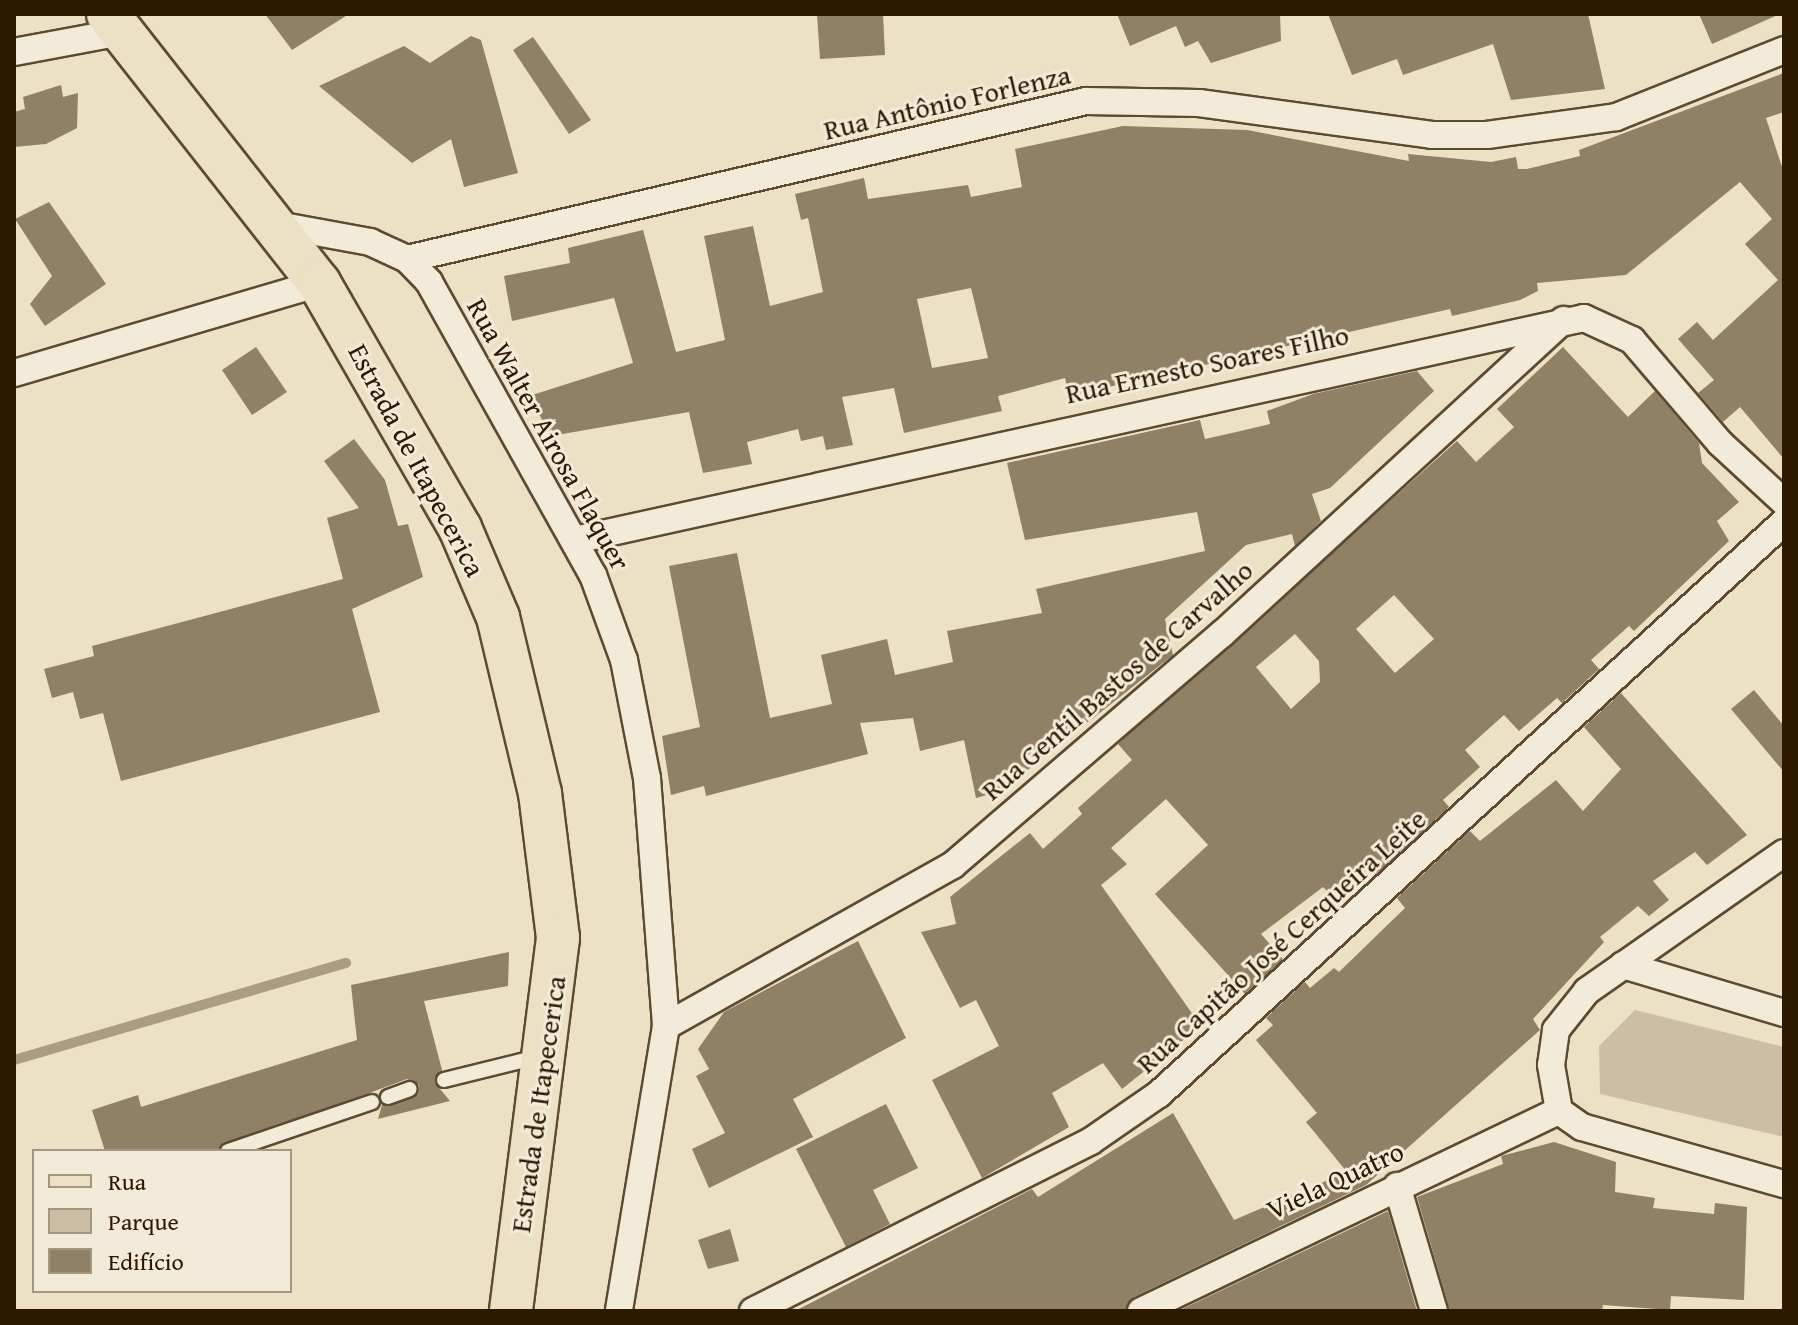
<!DOCTYPE html>
<meta charset="utf-8">
<style>
body{margin:0}
#map{position:relative;width:1798px;height:1325px;overflow:hidden;background:#ece0c5;font-family:"Gentium Book Plus",serif}
div>[style]{position:absolute}
.green>*{inset:0;background:#ccbea4}
.stream>*{height:10px;margin:-5px;padding:0 5px;transform-origin:5px;border-radius:5px;background:#ab9c82}
.building>*{inset:0;background:#908066}
.roads{filter:drop-shadow(2px 0 #5d4a31) drop-shadow(-2px 0 #5d4a31) drop-shadow(0 2px #5d4a31) drop-shadow(0 -2px #5d4a31)}
.lane>*{height:14px;margin:-7px;padding:0 7px;transform-origin:7px;border-radius:7px;background:#f3ebd9}
.street>*{height:26px;margin:-13px;padding:0 13px;transform-origin:13px;border-radius:13px;background:#f3ebd9}
.primary>*{height:42px;margin:-21px;padding:0 21px;transform-origin:21px;border-radius:21px;background:#ece0c5}
span{translate:-50% -50%;white-space:nowrap;text-align:center;line-height:1.15;-webkit-text-stroke:6px #f3ebd9;paint-order:stroke}
.street-label{font-size:28px;color:#2d1800}
.frame{position:absolute;inset:0;border:16px solid #2d1800;pointer-events:none}
.legend{position:absolute;left:32px;top:1149px;width:260px;height:144px;box-sizing:border-box;background:#f3ebd9;border:2px solid #a49782;margin:0;padding:10px 14px;list-style:none;font-size:24px;color:#2d1800}
.legend li{display:flex;align-items:center;gap:16px;height:40px}
.legend b{width:40px;border:2px solid #a49782}
</style>
<div id="map">
<div class="green">
<div style="clip-path:polygon(1635px 1010px,1784px 1047px,1784px 1137px,1600px 1094px,1599px 1046px)"></div>
</div>
<div class="stream">
<div style="left:14px;top:1060px;width:346px;rotate:-16.3deg"></div>
</div>
<div class="building">
<div style="clip-path:polygon(265px 14px,349px 14px,292px 50px)"></div>
<div style="clip-path:polygon(817px 14px,883px 14px,885px 55px,820px 59px)"></div>
<div style="clip-path:polygon(1117px 14px,1280px 14px,1281px 41px,1211px 63px,1198px 41px,1185px 47px,1176px 26px,1130px 46px)"></div>
<div style="clip-path:polygon(1328px 14px,1588px 14px,1605px 89px,1511px 100px,1493px 44px,1403px 75px,1397px 59px,1352px 75px)"></div>
<div style="clip-path:polygon(1699px 14px,1780px 14px,1712px 44px)"></div>
<div style="clip-path:polygon(471px 36px,481px 40px,518px 173px,464px 187px,451px 139px,412px 163px,319px 86px,404px 46px,430px 63px)"></div>
<div style="clip-path:polygon(533px 37px,591px 120px,569px 134px,513px 50px)"></div>
<div style="clip-path:polygon(evenodd,1784px 73px,1784px 112px,1766px 118px,1784px 173px,1784px 459px,1740px 407px,1723px 422px,1698px 393px,1714px 380px,1678px 339px,1697px 322px,1713px 340px,1778px 280px,1745px 244px,1772px 219px,1740px 182px,1626px 275px,1537px 283px,1538px 291px,1520px 300px,1452px 316px,1450px 309px,1069px 396px,1065px 378px,998px 396px,1002px 411px,904px 433px,894px 388px,842px 397px,853px 445px,826px 450px,823px 436px,801px 441px,798px 429px,747px 442px,752px 464px,703px 473px,689px 412px,551px 436px,529px 396px,633px 363px,614px 298px,512px 321px,504px 276px,570px 263px,568px 248px,643px 230px,676px 352px,725px 340px,704px 236px,753px 226px,770px 306px,823px 292px,808px 218px,801px 220px,795px 194px,864px 178px,868px 199px,968px 185px,971px 197px,1022px 187px,1015px 149px,1123px 126px,1247px 130px,1409px 161px,1408px 154px,1491px 162px,1516px 157px,1518px 169px,1527px 169px,1580px 156px,1579px 150px,1784px 73px,971px 288px,988px 358px,932px 368px,917px 299px,971px 288px)"></div>
<div style="clip-path:polygon(61px 85px,63px 97px,78px 93px,77px 128px,46px 144px,14px 147px,14px 112px,25px 109px,23px 97px)"></div>
<div style="clip-path:polygon(49px 202px,106px 284px,45px 326px,30px 304px,52px 276px,15px 219px)"></div>
<div style="clip-path:polygon(256px 347px,287px 392px,252px 415px,222px 370px)"></div>
<div style="clip-path:polygon(evenodd,1563px 347px,1628px 417px,1655px 391px,1699px 443px,1702px 463px,1739px 502px,1717px 521px,1729px 541px,1634px 631px,1629px 626px,1591px 660px,1599px 669px,1562px 703px,1557px 698px,1519px 731px,1504px 715px,1465px 750px,1480px 767px,1443px 800px,1449px 807px,1376px 874px,1370px 867px,1335px 899px,1323px 887px,1261px 934px,1283px 959px,1245px 994px,1155px 894px,1208px 845px,1166px 799px,1111px 848px,1127px 864px,1101px 885px,1201px 1026px,1122px 1089px,1103px 1063px,1052px 1093px,1069px 1127px,982px 1178px,932px 1080px,999px 1046px,976px 1000px,960px 1008px,921px 932px,956px 924px,950px 897px,1030px 833px,1043px 849px,1082px 814px,1078px 808px,1132px 760px,1118px 744px,1457px 441px,1476px 462px,1514px 427px,1497px 409px,1563px 347px,1394px 595px,1434px 639px,1395px 673px,1356px 629px,1394px 595px,1563px 347px,1295px 634px,1319px 661px,1320px 682px,1291px 709px,1256px 667px,1295px 634px)"></div>
<div style="clip-path:polygon(1417px 371px,1434px 391px,1330px 488px,1312px 494px,1321px 521px,1295px 546px,1292px 534px,1246px 545px,1165px 619px,1173px 655px,1001px 791px,976px 798px,964px 740px,920px 751px,913px 718px,860px 723px,868px 754px,706px 796px,704px 786px,671px 795px,662px 736px,700px 727px,669px 566px,737px 553px,770px 718px,832px 704px,821px 655px,887px 639px,895px 675px,953px 662px,947px 631px,1042px 613px,1036px 589px,1205px 551px,1197px 512px,1025px 540px,1007px 463px,1200px 420px,1205px 439px,1232px 433px,1270px 424px,1267px 411px,1313px 394px)"></div>
<div style="clip-path:polygon(354px 439px,385px 480px,398px 526px,408px 524px,423px 577px,352px 609px,380px 712px,121px 781px,103px 713px,80px 719px,73px 692px,52px 698px,44px 669px,94px 656px,92px 646px,343px 579px,327px 518px,359px 508px,324px 461px)"></div>
<div style="clip-path:polygon(1754px 690px,1784px 726px,1784px 772px,1731px 709px)"></div>
<div style="clip-path:polygon(1621px 693px,1747px 835px,1707px 865px,1695px 852px,1653px 881px,1669px 900px,1649px 916px,1638px 906px,1600px 937px,1604px 942px,1533px 1019px,1540px 1030px,1366px 1185px,1134px 1297px,1125px 1311px,795px 1311px,1032px 1189px,1038px 1197px,1173px 1113px,1234px 1220px,1347px 1172px,1306px 1122px,1317px 1113px,1256px 1040px,1273px 1025px,1266px 1018px,1305px 982px,1310px 988px,1334px 968px,1339px 972px,1405px 908px,1397px 898px,1470px 831px,1480px 841px,1556px 780px,1583px 811px,1621px 769px,1584px 727px)"></div>
<div style="clip-path:polygon(858px 941px,906px 1038px,793px 1099px,813px 1137px,709px 1188px,692px 1149px,725px 1133px,696px 1076px,709px 1069px,698px 1049px,724px 1012px)"></div>
<div style="clip-path:polygon(509px 952px,508px 986px,424px 1001px,442px 1070px,435px 1083px,450px 1101px,378px 1119px,382px 1105px,418px 1095px,419px 1085px,407px 1079px,213px 1151px,105px 1151px,92px 1110px,138px 1095px,141px 1107px,357px 1040px,351px 985px)"></div>
<div style="clip-path:polygon(886px 1104px,918px 1168px,873px 1190px,890px 1224px,846px 1247px,796px 1149px)"></div>
<div style="clip-path:polygon(1554px 1142px,1616px 1162px,1615px 1192px,1655px 1198px,1653px 1208px,1714px 1214px,1715px 1203px,1747px 1207px,1744px 1300px,1671px 1296px,1670px 1310px,1603px 1305px,1602px 1311px,1450px 1311px,1417px 1197px,1503px 1164px,1501px 1156px)"></div>
<div style="clip-path:polygon(1388px 1211px,1417px 1311px,1178px 1311px)"></div>
<div style="clip-path:polygon(730px 1229px,739px 1261px,708px 1269px,698px 1240px)"></div>
</div>
<div class="roads">
<div class="lane">
<div style="left:444px;top:1080px;width:96px;rotate:-13.9deg"></div>
<div style="left:388px;top:1097px;width:23px;rotate:-20deg"></div>
<div style="left:228px;top:1151px;width:152px;rotate:-18.8deg"></div>
</div>
<div class="street">
<div style="left:14px;top:52px;width:110px;rotate:-10.5deg"></div>
<div style="left:272px;top:224px;width:100px;rotate:10.4deg"></div>
<div style="left:370px;top:242px;width:41px;rotate:24.7deg"></div>
<div style="left:407px;top:259px;width:32px;rotate:46deg"></div>
<div style="left:429px;top:282px;width:336px;rotate:60.8deg"></div>
<div style="left:593px;top:575px;width:90px;rotate:70deg"></div>
<div style="left:624px;top:660px;width:120px;rotate:79deg"></div>
<div style="left:647px;top:778px;width:249px;rotate:85.6deg"></div>
<div style="left:666px;top:1026px;width:289px;rotate:99.4deg"></div>
<div style="left:407px;top:259px;width:697px;rotate:-13.1deg"></div>
<div style="left:1086px;top:101px;width:113px;rotate:1deg"></div>
<div style="left:1199px;top:103px;width:235px;rotate:7.8deg"></div>
<div style="left:1432px;top:135px;width:55px"></div>
<div style="left:1487px;top:135px;width:130px;rotate:-7.9deg"></div>
<div style="left:1616px;top:117px;width:181px;rotate:-21.7deg"></div>
<div style="left:14px;top:373px;width:318px;rotate:-16.4deg"></div>
<div style="left:575px;top:540px;width:1033px;rotate:-12.41deg"></div>
<div style="left:1584px;top:318px;width:53px;rotate:24.6deg"></div>
<div style="left:1632px;top:340px;width:135px;rotate:49.5deg"></div>
<div style="left:1720px;top:443px;width:87px;rotate:42.7deg"></div>
<div style="left:1784px;top:853px;width:241px;rotate:145deg"></div>
<div style="left:1587px;top:991px;width:50px;rotate:128.5deg"></div>
<div style="left:1556px;top:1030px;width:35px;rotate:98deg"></div>
<div style="left:1551px;top:1065px;width:47px;rotate:80.1deg"></div>
<div style="left:1559px;top:1111px;width:28px;rotate:35deg"></div>
<div style="left:1582px;top:1127px;width:210px;rotate:15.8deg"></div>
<div style="left:1623px;top:965px;width:168px;rotate:16.6deg"></div>
<div style="left:666px;top:1026px;width:329px;rotate:-29.3deg"></div>
<div style="left:953px;top:865px;width:355px;rotate:-40.7deg"></div>
<div style="left:1222px;top:634px;width:464px;rotate:-42.6deg"></div>
<div style="left:1397px;top:1186px;width:130px;rotate:73.5deg"></div>
<div style="left:753px;top:1311px;width:378px;rotate:-26.7deg"></div>
<div style="left:1091px;top:1141px;width:83px;rotate:-34.7deg"></div>
<div style="left:1159px;top:1094px;width:847px;rotate:-42.46deg"></div>
<div style="left:1141px;top:1311px;width:463px;rotate:-25.6deg"></div>
</div>
<div class="primary">
<div style="left:108px;top:14px;width:342px;rotate:51.9deg"></div>
<div style="left:319px;top:283px;width:283px;rotate:60.1deg"></div>
<div style="left:460px;top:528px;width:97px;rotate:66.9deg"></div>
<div style="left:498px;top:617px;width:181px;rotate:76.6deg"></div>
<div style="left:540px;top:793px;width:146px;rotate:82.9deg"></div>
<div style="left:558px;top:938px;width:376px;rotate:97.2deg"></div>
</div>
</div>
<div class="street-label">
<span style="left:947px;top:102px;rotate:-13deg">Rua Antônio Forlenza</span>
<span style="left:1207px;top:364px;rotate:-12deg">Rua Ernesto Soares Filho</span>
<span style="left:549px;top:434px;rotate:61deg">Rua Walter Airosa Flaquer</span>
<span style="left:417px;top:460px;rotate:62deg">Estrada de Itapecerica</span>
<span style="left:1117px;top:680px;rotate:-41deg">Rua Gentil Bastos de Carvalho</span>
<span style="left:1281px;top:941px;rotate:-42deg">Rua Capitão José Cerqueira Leite</span>
<span style="left:538px;top:1104px;rotate:-82deg">Estrada de Itapecerica</span>
<span style="left:1335px;top:1180px;rotate:-25deg">Viela Quatro</span>
</div>
<div class="frame"></div>
<ul class="legend">
<li><b style="height:10px;background:#ece0c5"></b>Rua</li>
<li><b style="height:22px;background:#ccbea4"></b>Parque</li>
<li><b style="height:22px;background:#908066"></b>Edifício</li>
</ul>
</div>
